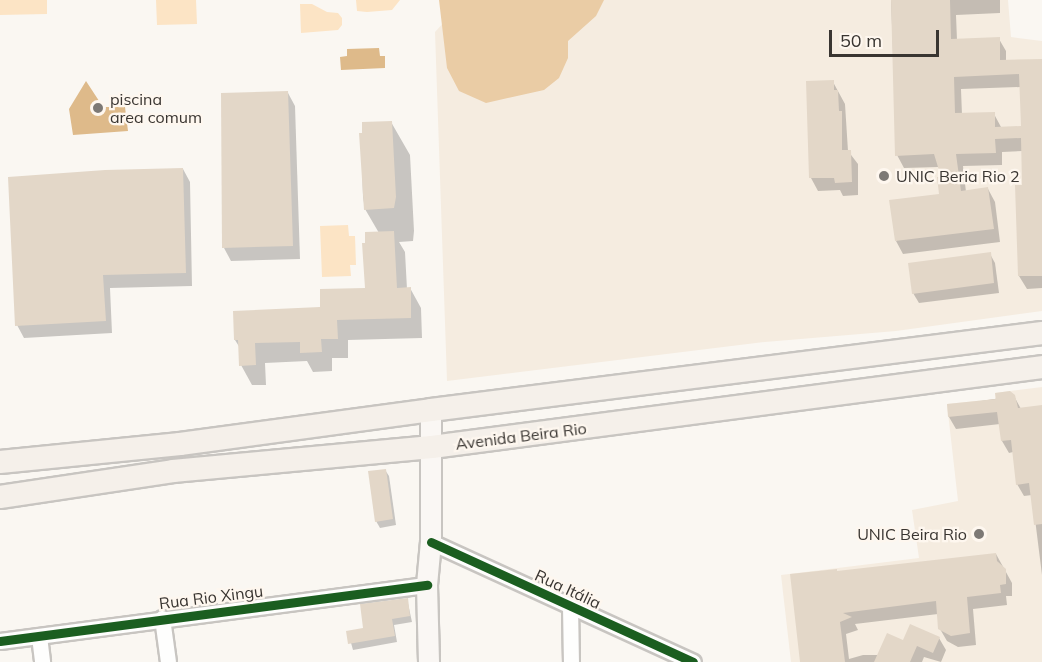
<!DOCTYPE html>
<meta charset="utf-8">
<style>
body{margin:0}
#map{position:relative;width:1042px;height:662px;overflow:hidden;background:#faf7f2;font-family:Mulish,sans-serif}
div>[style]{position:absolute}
.built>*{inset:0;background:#f5ece0}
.green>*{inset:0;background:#fce4c5}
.forest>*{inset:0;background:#eacca5}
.water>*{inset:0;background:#deba8a}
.shadow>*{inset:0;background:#0003}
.building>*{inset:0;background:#e3d7c8}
.roads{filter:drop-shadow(2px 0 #c8c5c1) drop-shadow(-2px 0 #c8c5c1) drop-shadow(0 2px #c8c5c1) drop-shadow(0 -2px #c8c5c1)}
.street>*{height:15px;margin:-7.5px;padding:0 7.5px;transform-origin:7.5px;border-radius:7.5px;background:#fefefd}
.secondary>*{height:20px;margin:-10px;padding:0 10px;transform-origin:10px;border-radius:10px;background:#faf7f4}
.primary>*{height:22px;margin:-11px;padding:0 11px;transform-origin:11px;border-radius:11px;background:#f5f0ea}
.cycleway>*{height:9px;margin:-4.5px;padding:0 4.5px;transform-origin:4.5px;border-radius:4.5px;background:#1b5e20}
.dots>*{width:16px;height:16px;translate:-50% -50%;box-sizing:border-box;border:3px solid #fef7ef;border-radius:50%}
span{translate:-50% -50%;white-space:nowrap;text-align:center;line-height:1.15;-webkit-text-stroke:4.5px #fef7ef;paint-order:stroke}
.poi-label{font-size:16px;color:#393531}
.left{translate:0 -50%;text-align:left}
.right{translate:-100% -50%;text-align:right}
.street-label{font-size:16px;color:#393531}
.scale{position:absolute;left:829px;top:30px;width:110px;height:27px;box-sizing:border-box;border:3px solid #393531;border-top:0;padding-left:8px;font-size:18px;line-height:21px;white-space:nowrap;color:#393531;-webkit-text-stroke:4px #fef7ef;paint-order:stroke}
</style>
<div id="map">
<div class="built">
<div style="clip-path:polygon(464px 0,1008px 0,1011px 37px,1042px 41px,1042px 311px,896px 331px,765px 342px,447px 381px,435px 32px)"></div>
<div style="clip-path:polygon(1042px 387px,1042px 662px,791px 662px,781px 575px,919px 558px,912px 510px,958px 501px,947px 404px,995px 399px,995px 393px)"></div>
</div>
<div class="green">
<div style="clip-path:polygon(0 0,47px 0,47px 14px,0 15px)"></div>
<div style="clip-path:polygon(156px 0,196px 0,197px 24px,157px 25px)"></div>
<div style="clip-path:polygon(356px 0,400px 0,392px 10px,367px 12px,357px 11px)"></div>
<div style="clip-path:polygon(300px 4px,312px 4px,327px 12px,338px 13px,342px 18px,342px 25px,338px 30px,301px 33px)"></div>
<div style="clip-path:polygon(348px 225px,349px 236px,355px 236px,356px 265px,350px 265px,351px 276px,322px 277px,320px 226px)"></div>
</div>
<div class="forest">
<div style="clip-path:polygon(439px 0,604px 0,596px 16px,568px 41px,568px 58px,559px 78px,544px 90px,486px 103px,459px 91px,447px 68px)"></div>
</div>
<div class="water">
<div style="clip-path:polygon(379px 48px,380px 56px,385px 56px,385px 68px,341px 70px,340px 57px,347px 56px,347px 49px)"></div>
<div style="clip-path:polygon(86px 81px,103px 107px,125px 107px,128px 131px,73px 135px,69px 109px)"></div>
</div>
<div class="shadow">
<div style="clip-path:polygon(evenodd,891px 0,1000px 0,1000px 13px,956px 15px,957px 40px,999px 39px,1006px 51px,1006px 61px,1042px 62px,1042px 288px,1027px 289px,1019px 276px,1016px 187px,1024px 186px,1023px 151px,1002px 152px,1002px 165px,963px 166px,966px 192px,988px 189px,995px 202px,1000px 242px,903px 254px,896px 241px,941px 195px,943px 178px,939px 167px,904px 168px,897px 155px,891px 0,1021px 87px,1022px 128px,1001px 127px,994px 114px,962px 115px,961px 89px,1021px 87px)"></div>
<div style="clip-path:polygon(833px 82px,845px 104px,848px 151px,858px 164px,858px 195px,843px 196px,840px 190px,818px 191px,811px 178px)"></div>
<div style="clip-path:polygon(288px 93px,295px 106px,300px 259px,231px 261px,224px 248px)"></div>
<div style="clip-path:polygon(391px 122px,410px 155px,414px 231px,413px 241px,399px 242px,405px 252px,407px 289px,410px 288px,421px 308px,422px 338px,348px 340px,348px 358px,332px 358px,332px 371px,313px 372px,307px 361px,265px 363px,266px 385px,252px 385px,241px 365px,240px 348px,235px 340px,367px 289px,379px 233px,365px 209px,363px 197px,361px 134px)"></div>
<div style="clip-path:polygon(183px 169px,190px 182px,192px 286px,110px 288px,112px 333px,24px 338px,17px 325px)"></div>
<div style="clip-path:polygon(990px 254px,995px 263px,999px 293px,919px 303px,913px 293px)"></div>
<div style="clip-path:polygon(1014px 396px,1021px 409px,1042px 406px,1042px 575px,1032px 495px,1024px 496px,1017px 484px,1013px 452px,1009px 453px,1002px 441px,1000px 424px,956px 429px,949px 417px,948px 406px)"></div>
<div style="clip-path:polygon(385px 470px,389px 476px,396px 525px,380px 528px,376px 521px)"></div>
<div style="clip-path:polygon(996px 554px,1012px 583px,1012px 596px,1006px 596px,1007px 605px,973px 609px,976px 645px,958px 647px,947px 641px,940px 629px,938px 614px,855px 624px,858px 630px,846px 634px,849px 659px,863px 655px,879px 655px,904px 642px,939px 638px,946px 650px,941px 662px,924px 657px,922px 662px,802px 662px,837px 573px)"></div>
<div style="clip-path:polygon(407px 599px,412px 622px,394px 625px,397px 642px,353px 650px,348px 632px,364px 629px)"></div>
</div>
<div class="building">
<div style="clip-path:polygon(evenodd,891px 0,950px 0,951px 39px,1000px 37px,1000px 60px,1042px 59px,1042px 276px,1018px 276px,1015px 185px,1022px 185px,1021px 138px,995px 139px,996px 153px,956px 154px,961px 191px,988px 187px,994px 229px,895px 241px,889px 200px,939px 194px,937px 177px,941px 177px,934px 154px,895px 156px,891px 0,1019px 74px,1021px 126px,995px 127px,995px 112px,955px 113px,954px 77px,1019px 74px)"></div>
<div style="clip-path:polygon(834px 80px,834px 90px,838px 90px,839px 111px,842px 111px,842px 150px,851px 150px,852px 182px,835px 183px,834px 178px,809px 178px,806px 81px)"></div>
<div style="clip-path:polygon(288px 91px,293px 246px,222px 248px,221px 93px)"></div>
<div style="clip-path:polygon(392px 121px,396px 197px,394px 208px,364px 210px,359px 133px,362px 133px,362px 122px)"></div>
<div style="clip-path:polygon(183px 168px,186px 273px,103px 275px,106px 321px,15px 326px,8px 177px,105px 170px)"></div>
<div style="clip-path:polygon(394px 231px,397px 288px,411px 287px,411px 318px,337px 320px,338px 339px,321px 339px,322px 352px,300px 353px,300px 342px,255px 343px,256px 365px,239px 366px,238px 340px,234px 340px,233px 311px,320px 307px,320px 289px,365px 288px,362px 243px,365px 243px,365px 232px)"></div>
<div style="clip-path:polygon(991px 252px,994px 283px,912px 294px,908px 263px)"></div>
<div style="clip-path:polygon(1010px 391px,1015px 395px,1018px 408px,1042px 405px,1042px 524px,1034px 525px,1029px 483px,1016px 485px,1011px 440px,1001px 441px,997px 412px,948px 417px,947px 404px,996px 399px,995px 393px)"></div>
<div style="clip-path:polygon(386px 469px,393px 519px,375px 522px,368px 471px)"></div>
<div style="clip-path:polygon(996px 553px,997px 561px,1006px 569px,1006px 584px,1000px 585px,1001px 593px,967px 597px,970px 633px,951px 636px,938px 629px,936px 601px,843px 613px,852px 617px,840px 622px,845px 662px,800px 662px,790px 574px,837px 569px,837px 571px)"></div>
<div style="clip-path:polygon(408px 598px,410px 616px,392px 619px,395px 636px,348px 644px,346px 631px,363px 628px,360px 604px)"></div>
<div style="clip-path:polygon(910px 624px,940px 637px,933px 653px,917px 646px,910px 662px,874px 662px,887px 633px,903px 640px)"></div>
</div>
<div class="roads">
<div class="street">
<div style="left:431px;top:542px;width:288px;rotate:24.6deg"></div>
<div style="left:570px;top:606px;width:56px;rotate:89deg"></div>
<div style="left:162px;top:618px;width:44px;rotate:82.2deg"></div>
<div style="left:39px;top:636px;width:26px;rotate:83deg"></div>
<div style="left:0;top:641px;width:431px;rotate:-7.5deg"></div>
</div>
<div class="secondary">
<div style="left:429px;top:662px;width:77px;rotate:-91.5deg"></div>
<div style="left:427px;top:585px;width:43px;rotate:-84.7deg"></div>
<div style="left:431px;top:542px;width:132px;rotate:-90deg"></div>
</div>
<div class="primary">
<div style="left:0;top:462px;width:181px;rotate:-5.7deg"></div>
<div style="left:180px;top:444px;width:253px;rotate:-7.7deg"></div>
<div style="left:431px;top:410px;width:616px;rotate:-7.18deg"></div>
<div style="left:0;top:497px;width:175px;rotate:-8.5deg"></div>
<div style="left:173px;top:471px;width:260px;rotate:-5.3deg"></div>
<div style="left:432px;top:447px;width:615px;rotate:-7.47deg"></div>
</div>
</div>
<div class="cycleway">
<div style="left:431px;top:542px;width:288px;rotate:24.6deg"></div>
<div style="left:0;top:641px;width:431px;rotate:-7.5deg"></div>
</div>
<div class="dots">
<div style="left:98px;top:108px;background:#7d7975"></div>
<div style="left:884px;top:176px;background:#7d7975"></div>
<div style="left:979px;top:534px;background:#7d7975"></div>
</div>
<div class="poi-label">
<span class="left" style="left:110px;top:108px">piscina<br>area comum</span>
<span class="left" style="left:896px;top:176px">UNIC Beria Rio 2</span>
<span class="right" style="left:967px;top:534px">UNIC Beira Rio</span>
</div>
<div class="street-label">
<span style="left:521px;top:436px;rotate:-7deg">Avenida Beira Rio</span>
<span style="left:568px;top:589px;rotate:25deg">Rua Itália</span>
<span style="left:211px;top:597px;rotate:-7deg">Rua Rio Xingu</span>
</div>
<div class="scale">50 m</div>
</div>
